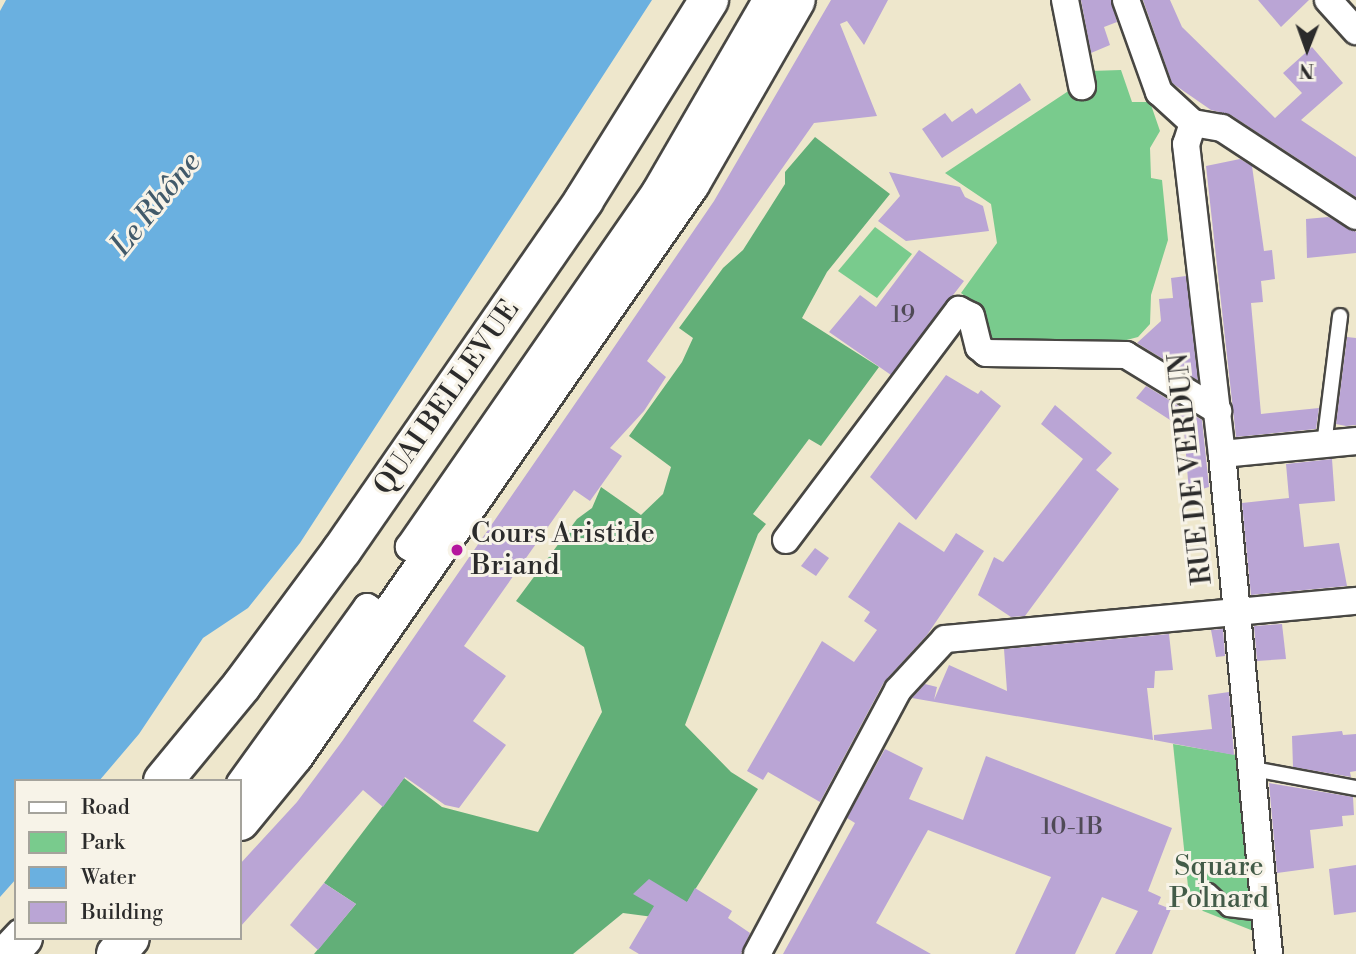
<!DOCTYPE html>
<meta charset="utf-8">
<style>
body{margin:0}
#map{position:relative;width:1356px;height:954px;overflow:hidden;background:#eee7cc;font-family:"Libre Bodoni",serif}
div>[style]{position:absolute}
.green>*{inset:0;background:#79cb8d}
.forest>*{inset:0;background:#62af78}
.water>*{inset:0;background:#6ab0e0}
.building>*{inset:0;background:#baa5d5}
.roads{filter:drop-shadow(2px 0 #484743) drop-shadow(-2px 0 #484743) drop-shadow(0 2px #484743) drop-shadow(0 -2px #484743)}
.lane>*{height:14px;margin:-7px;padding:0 7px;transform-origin:7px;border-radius:7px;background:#fff}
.street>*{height:26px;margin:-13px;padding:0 13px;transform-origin:13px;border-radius:13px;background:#fff}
.primary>*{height:38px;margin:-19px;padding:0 19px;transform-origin:19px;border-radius:19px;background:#fff}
.dots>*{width:19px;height:19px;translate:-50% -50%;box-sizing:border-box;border:4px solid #f7f3e8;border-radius:50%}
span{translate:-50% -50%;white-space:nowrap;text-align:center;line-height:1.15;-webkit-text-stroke:6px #f7f3e8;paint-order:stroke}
.number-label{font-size:24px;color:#4f4a56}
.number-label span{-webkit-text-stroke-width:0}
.street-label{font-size:28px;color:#2b2b2b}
.poi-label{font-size:28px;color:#2b2b2b}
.left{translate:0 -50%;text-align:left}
.park-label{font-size:28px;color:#425b48}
.water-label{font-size:30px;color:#415a6a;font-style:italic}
.legend{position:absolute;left:14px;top:779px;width:228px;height:161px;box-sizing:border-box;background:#f7f3e8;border:2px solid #a5a39c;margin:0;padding:9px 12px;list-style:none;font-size:21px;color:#2b2b2b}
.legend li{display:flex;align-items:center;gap:14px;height:35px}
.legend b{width:35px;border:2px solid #a5a39c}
.north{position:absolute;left:1272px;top:14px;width:70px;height:70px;-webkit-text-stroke:5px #f7f3e8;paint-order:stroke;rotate:181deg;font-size:19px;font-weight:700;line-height:28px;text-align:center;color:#2b2b2b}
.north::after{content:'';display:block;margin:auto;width:24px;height:32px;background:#2b2b2b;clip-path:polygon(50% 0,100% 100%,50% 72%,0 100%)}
</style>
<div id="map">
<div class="green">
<div style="clip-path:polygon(1121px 70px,1132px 102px,1150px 102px,1160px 131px,1150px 148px,1151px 178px,1162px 180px,1168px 240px,1151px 295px,1150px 324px,1138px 337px,1100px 347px,984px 342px,982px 310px,961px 293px,997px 243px,991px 204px,945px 173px,1079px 84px,1090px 71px)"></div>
<div style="clip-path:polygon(875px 227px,912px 254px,877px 298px,838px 271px)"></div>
<div style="clip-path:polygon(1173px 744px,1237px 755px,1256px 932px,1203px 911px,1189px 896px)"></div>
</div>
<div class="forest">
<div style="clip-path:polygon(815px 137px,890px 194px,827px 272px,802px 318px,879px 367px,821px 446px,809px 439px,753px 514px,766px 524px,758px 534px,685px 725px,731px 772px,758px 789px,676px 920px,623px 913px,573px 954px,314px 954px,356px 904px,324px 883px,404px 778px,442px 807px,538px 832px,602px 712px,584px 647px,516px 601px,577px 519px,592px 508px,601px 487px,641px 515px,663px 494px,671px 467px,629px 436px,682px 362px,693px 338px,679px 328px,723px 268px,743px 250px,785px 184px,785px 172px)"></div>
</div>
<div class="water">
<div style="clip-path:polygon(6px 0,652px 0,300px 543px,248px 608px,203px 638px,139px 734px,99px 781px,16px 781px,16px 879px,0 897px,0 11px)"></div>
</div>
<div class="building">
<div style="clip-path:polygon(831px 0,888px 0,864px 45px,847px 21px,840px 24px,877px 116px,814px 123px,647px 361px,666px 377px,644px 411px,610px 448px,622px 456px,590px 501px,574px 490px,464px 646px,506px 676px,473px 721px,506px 745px,459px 808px,445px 805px,405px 777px,383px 807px,363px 790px,240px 927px,240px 864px,297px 802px,343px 740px,608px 356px,714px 201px)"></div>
<div style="clip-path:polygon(1081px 0,1111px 0,1117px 22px,1104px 27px,1110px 45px,1091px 53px)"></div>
<div style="clip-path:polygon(1143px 0,1170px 0,1182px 27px,1275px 118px,1302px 93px,1283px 73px,1312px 47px,1343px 83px,1301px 120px,1356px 157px,1356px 197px,1231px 115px,1211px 110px,1172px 83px)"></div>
<div style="clip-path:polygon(1258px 0,1309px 0,1281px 27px)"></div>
<div style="clip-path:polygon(1020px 83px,1031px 100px,942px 158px,922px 129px,945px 113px,952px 122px,972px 108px,976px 114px)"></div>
<div style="clip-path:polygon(1240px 159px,1252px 166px,1264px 251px,1272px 250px,1275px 279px,1261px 281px,1263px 302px,1251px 303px,1261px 414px,1319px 408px,1316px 429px,1236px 437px,1206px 166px)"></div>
<div style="clip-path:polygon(889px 172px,960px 187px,965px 197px,983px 206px,989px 231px,906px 241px,878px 221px,900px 196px)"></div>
<div style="clip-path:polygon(1328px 217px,1356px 232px,1356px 253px,1307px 258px,1306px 219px)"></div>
<div style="clip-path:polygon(919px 250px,964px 281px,891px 375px,829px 332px,860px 295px,876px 307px)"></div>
<div style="clip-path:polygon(1186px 276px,1198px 380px,1197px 380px,1137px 343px,1161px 321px,1159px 299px,1173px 298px,1171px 278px)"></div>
<div style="clip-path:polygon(1347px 337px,1356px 338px,1356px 425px,1346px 426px,1336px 424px)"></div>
<div style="clip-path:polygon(946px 375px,978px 394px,981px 390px,1001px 406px,916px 520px,870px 477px)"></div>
<div style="clip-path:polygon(1146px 386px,1202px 420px,1209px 487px,1189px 493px,1184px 429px,1136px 398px)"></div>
<div style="clip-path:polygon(1055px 405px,1112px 453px,1096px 470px,1119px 489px,1025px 616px,1011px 617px,978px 595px,994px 557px,1003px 562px,1083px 459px,1041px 424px)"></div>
<div style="clip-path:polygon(1332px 459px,1335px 501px,1299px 504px,1304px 547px,1339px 543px,1347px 586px,1251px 595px,1242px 503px,1289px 498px,1286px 464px)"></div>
<div style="clip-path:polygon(899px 522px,944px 552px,956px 533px,984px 551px,927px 635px,884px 682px,820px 802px,768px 772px,763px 780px,747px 771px,822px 641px,854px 662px,877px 630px,864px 621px,870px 612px,848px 597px)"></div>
<div style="clip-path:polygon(815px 548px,829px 558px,816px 576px,801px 566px)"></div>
<div style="clip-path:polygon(1282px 624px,1286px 659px,1257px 661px,1254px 626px)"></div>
<div style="clip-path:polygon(1223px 629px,1225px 656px,1216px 657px,1211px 630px)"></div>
<div style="clip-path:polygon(1169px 634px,1173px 670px,1155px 671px,1154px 688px,1147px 688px,1153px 740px,912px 698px,925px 684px,937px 687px,934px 700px,949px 665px,1007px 691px,1004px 649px)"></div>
<div style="clip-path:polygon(1229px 692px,1234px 755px,1154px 740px,1154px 735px,1212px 729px,1208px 695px)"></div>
<div style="clip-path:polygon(1342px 731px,1343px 735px,1356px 734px,1356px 771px,1350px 772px,1351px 777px,1293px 767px,1292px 736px)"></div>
<div style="clip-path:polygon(885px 749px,923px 768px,909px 799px,963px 820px,986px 756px,1172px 828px,1148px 891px,1161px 897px,1158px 904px,1171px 909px,1152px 954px,1115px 954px,1138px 911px,1102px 897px,1075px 954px,1015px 954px,1051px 877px,928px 830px,876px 923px,931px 954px,783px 954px,855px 823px,847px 818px)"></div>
<div style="clip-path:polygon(1269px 783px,1353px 797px,1354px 815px,1342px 816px,1343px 826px,1310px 830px,1314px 868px,1277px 873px)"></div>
<div style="clip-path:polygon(1356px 865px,1356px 912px,1334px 915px,1329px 869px)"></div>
<div style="clip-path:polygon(649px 879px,687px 902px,695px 888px,732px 911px,728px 918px,750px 933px,741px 954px,639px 954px,629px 948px,654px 906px,633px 894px)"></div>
<div style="clip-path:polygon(324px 883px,356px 904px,318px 950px,290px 925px)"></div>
</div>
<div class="roads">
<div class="lane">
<div style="left:1324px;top:445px;width:130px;rotate:-82.9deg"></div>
<div style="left:1253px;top:769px;width:105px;rotate:10.5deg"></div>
<div style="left:1209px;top:891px;width:26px;rotate:43deg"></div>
<div style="left:1228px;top:909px;width:38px;rotate:7deg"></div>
</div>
<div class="street">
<div style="left:1065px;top:0;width:88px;rotate:78.8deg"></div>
<div style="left:1126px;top:0;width:98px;rotate:70.3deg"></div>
<div style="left:1159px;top:92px;width:46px;rotate:42.4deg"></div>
<div style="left:1193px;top:123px;width:22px;rotate:108deg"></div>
<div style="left:1186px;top:144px;width:312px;rotate:83.4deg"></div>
<div style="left:1222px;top:454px;width:502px;rotate:84.63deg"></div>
<div style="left:1328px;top:0;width:42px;rotate:47.9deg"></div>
<div style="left:1193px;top:123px;width:29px;rotate:10deg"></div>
<div style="left:1222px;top:128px;width:160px;rotate:33.3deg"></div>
<div style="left:1222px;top:454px;width:135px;rotate:-5.5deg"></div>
<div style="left:786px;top:540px;width:288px;rotate:-53.1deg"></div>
<div style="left:959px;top:310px;width:13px;rotate:27deg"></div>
<div style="left:971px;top:316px;width:32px;rotate:76deg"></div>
<div style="left:979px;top:347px;width:9px;rotate:41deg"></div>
<div style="left:986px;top:353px;width:140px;rotate:0.8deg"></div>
<div style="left:1126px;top:355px;width:108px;rotate:31.3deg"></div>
<div style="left:430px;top:560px;width:25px;rotate:-148deg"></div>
<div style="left:409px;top:547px;width:434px;rotate:-55.3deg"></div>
<div style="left:656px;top:190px;width:220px;rotate:-59.9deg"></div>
<div style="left:240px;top:783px;width:217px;rotate:-54.2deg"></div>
<div style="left:367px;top:607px;width:25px;rotate:34deg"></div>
<div style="left:757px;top:954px;width:299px;rotate:-61.9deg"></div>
<div style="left:898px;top:690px;width:69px;rotate:-47.3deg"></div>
<div style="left:945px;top:639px;width:413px;rotate:-5.3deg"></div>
</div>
<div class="primary">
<div style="left:163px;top:781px;width:124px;rotate:-50.5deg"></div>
<div style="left:242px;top:685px;width:168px;rotate:-53.5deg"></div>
<div style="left:342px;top:550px;width:426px;rotate:-55.3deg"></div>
<div style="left:584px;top:200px;width:236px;rotate:-58deg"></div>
<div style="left:240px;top:821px;width:85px;rotate:-50.7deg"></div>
<div style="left:294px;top:755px;width:695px;rotate:-55.26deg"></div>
<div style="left:690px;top:184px;width:212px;rotate:-60.1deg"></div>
<div style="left:8px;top:954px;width:22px;rotate:-47deg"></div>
<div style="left:116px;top:954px;width:21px;rotate:-49deg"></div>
</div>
</div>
<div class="dots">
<div style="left:457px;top:550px;background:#b5179e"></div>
</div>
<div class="number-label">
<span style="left:903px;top:316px">19</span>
<span style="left:1072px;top:828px">10-1B</span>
</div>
<div class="street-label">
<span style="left:447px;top:398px;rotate:-55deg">QUAI BELLEVUE</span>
<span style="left:1191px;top:469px;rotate:-96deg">RUE DE VERDUN</span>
</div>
<div class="poi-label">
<span class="left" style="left:471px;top:550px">Cours Aristide<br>Briand</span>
</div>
<div class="park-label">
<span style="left:1219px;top:883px">Square<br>Polnard</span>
</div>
<div class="water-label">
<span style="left:156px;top:204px;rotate:-51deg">Le Rhône</span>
</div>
<ul class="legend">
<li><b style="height:9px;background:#fff"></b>Road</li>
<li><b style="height:19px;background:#79cb8d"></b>Park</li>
<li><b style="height:19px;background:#6ab0e0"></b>Water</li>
<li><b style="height:19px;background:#baa5d5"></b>Building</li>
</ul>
<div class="north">N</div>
</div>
